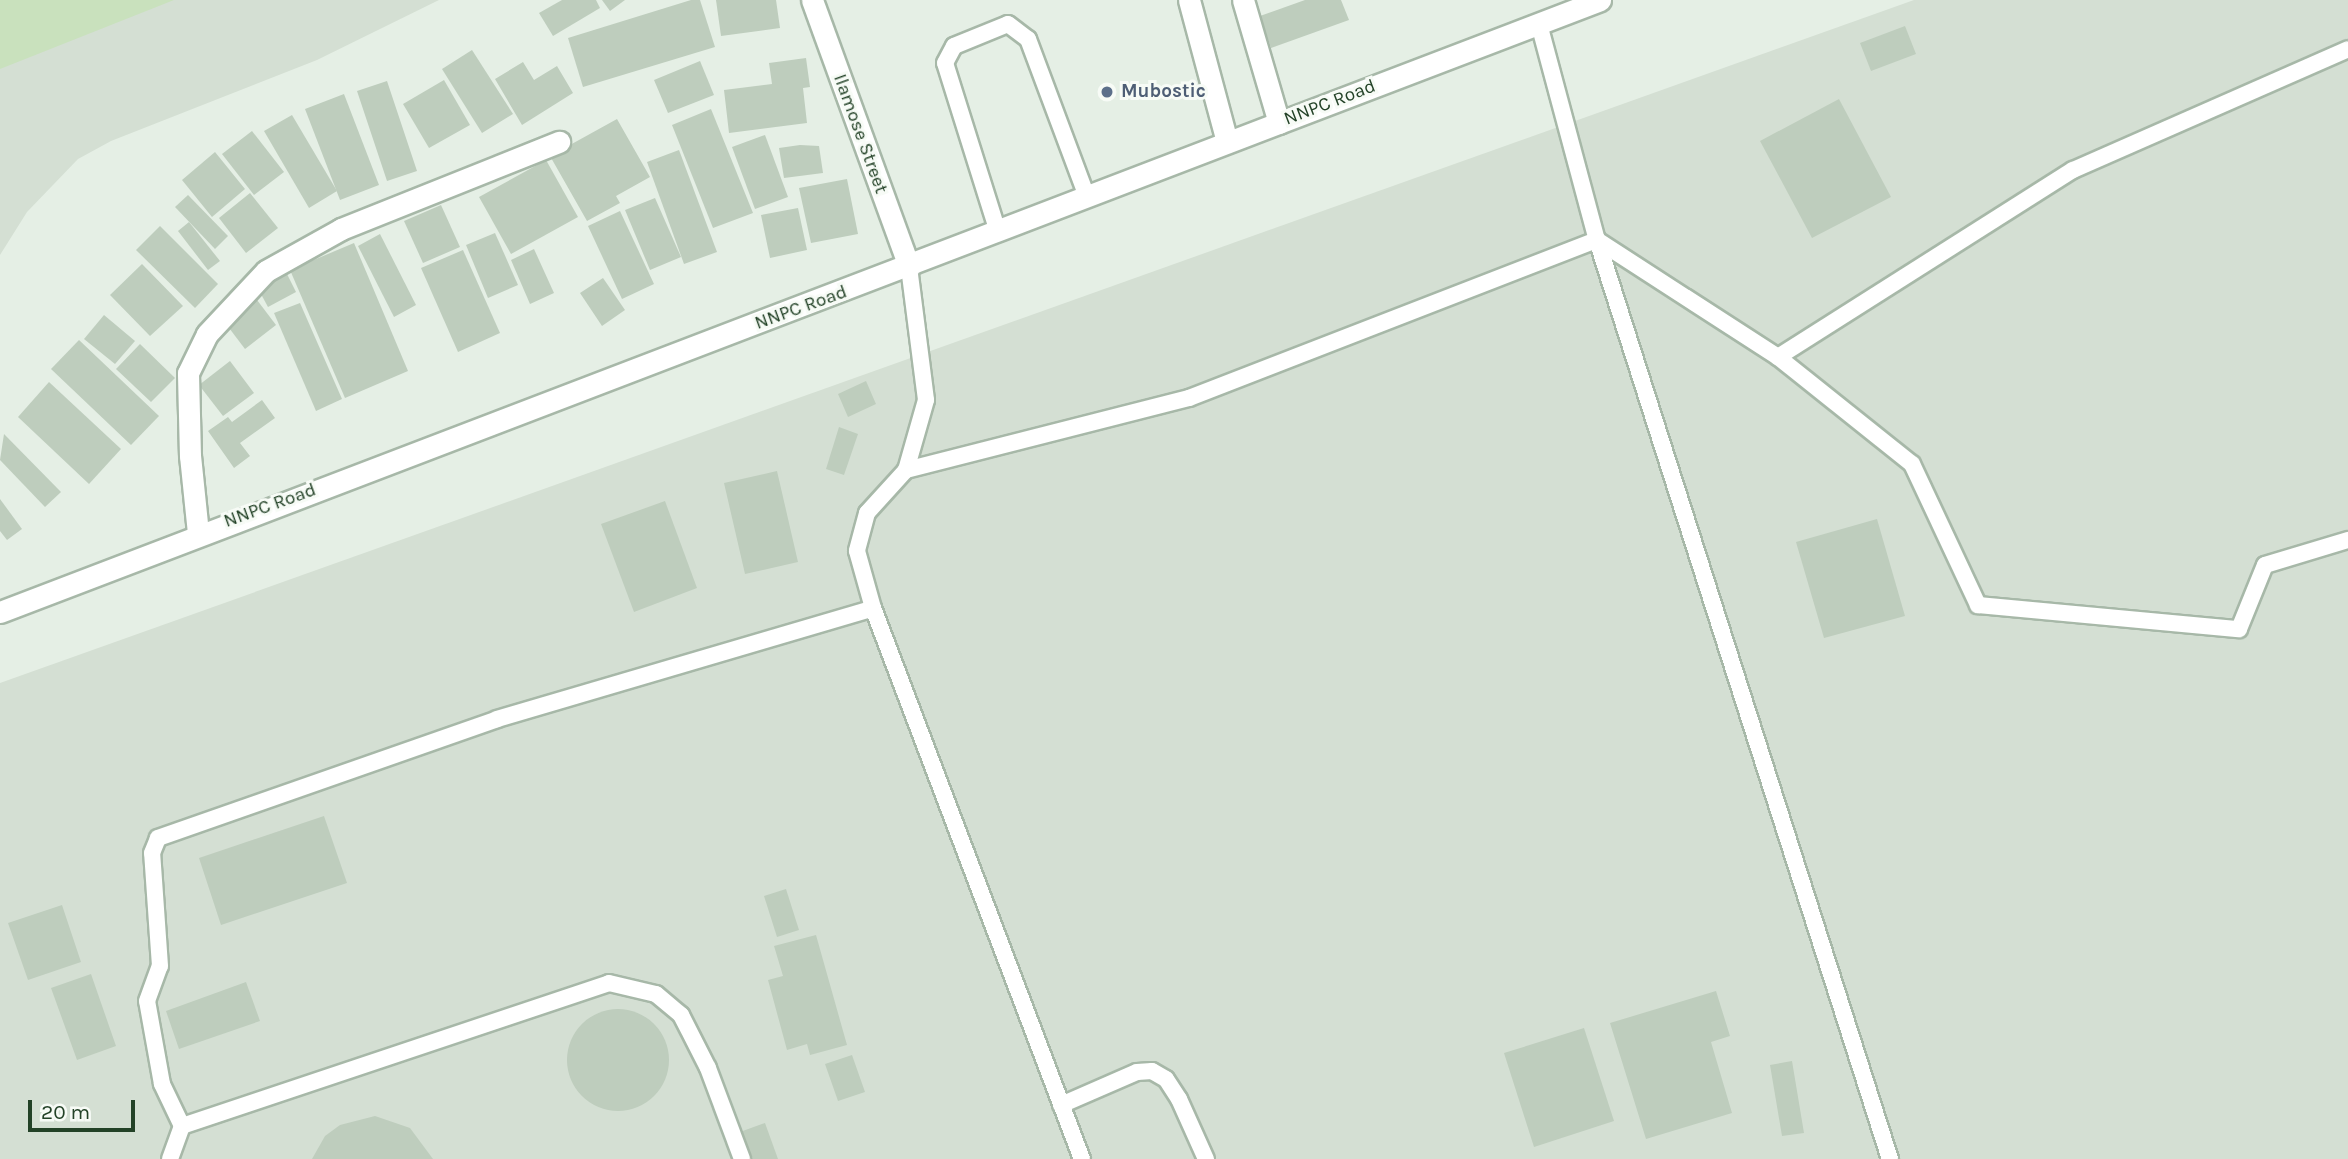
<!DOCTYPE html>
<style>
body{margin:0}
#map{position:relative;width:2348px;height:1159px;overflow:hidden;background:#e5efe5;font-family:Karla,sans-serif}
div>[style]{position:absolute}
.built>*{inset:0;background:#d4dfd3}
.green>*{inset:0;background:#c9e1bd}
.building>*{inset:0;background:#becdbd}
.round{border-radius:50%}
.roads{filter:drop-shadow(2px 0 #a7b8a8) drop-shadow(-2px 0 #a7b8a8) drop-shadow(0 2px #a7b8a8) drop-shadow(0 -2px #a7b8a8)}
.lane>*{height:16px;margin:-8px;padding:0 8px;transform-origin:8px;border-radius:8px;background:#fff}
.street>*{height:21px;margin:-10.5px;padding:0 10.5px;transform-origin:10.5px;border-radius:10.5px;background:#fff}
.secondary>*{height:21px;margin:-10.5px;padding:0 10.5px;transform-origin:10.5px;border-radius:10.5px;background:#fff}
.dots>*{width:19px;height:19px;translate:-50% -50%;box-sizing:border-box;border:4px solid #f7fbf6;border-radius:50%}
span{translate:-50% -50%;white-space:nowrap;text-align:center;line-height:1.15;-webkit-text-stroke:6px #f7fbf6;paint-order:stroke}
.service-label{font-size:19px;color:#4e5e75;font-weight:700}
.left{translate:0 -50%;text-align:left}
.street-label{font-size:19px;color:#234227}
.scale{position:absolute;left:28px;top:1100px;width:107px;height:32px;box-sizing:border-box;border:4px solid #234227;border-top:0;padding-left:9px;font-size:21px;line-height:24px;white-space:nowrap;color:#234227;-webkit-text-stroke:5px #f7fbf6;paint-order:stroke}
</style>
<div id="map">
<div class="built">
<div style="clip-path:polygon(0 0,439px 0,317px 60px,111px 141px,78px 159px,27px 212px,0 255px)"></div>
<div style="clip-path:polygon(1914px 0,2348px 0,2348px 1159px,0 1159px,0 683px)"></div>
</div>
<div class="green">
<div style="clip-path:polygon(0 0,174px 0,0 69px)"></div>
</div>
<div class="building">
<div style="clip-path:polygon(562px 0,596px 0,600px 8px,553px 36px,539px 13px)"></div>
<div style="clip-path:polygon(602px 0,625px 0,610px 11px)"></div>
<div style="clip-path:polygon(691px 0,700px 0,715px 47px,583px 87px,568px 38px)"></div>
<div style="clip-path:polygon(716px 0,776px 0,780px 28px,721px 36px)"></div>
<div style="clip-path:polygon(1305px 0,1341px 0,1349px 20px,1271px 48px,1260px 16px)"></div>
<div style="clip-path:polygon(1905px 26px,1916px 54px,1871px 71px,1860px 43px)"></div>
<div style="clip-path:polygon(472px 50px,513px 114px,482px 133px,442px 69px)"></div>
<div style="clip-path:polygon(806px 58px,810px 87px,803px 88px,807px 123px,729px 133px,724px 90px,772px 84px,769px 63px)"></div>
<div style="clip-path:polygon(700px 61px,714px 95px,668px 113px,654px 80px)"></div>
<div style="clip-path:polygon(523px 62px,534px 80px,557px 66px,573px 93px,522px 125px,495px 79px)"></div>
<div style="clip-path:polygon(444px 80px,470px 125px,429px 148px,403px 104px)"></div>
<div style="clip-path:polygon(387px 81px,417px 171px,387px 181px,357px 91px)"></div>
<div style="clip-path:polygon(344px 94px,379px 185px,340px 200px,305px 109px)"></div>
<div style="clip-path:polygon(1839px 99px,1891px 197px,1812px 238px,1760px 141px)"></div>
<div style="clip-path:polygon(711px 109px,753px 213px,713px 228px,672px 125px)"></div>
<div style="clip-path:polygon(292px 115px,337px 191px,309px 208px,264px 131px)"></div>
<div style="clip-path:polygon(617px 119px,650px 177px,616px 196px,620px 203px,587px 221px,550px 156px)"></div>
<div style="clip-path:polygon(252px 131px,284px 172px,254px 195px,222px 154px)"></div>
<div style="clip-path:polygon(765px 135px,788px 197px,755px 209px,732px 147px)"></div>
<div style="clip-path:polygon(800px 145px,819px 146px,823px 173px,784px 178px,779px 148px)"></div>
<div style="clip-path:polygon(679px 150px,717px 252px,684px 264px,647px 162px)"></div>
<div style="clip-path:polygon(215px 152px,245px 189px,212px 217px,182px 180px)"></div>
<div style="clip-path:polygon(546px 160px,578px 217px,511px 254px,479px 197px)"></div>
<div style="clip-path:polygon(847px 179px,858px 234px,811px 243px,799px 188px)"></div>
<div style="clip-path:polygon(250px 193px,278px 228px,246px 253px,219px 218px)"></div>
<div style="clip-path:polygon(188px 195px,228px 236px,215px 249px,175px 207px)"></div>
<div style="clip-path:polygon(655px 198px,681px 257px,650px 270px,625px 210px)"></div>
<div style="clip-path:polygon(441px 205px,460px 247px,423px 263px,404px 221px)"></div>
<div style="clip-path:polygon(798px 208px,807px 250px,770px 258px,761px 215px)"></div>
<div style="clip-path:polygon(620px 211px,654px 284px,622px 299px,588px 226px)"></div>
<div style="clip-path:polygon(189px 222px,220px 261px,208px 270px,178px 231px)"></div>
<div style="clip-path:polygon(160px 226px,218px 284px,195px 308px,136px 250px)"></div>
<div style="clip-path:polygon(495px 233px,518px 285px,488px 298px,466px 245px)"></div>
<div style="clip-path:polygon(380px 234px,416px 305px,394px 317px,358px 246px)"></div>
<div style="clip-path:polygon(354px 243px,408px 371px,345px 398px,290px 270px)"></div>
<div style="clip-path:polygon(534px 249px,554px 293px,530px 304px,511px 260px)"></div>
<div style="clip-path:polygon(463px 250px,500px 333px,458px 352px,421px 268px)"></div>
<div style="clip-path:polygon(142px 264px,183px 306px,150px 336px,110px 295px)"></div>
<div style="clip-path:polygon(284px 268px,296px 292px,268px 307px,255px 283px)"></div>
<div style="clip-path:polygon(603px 278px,625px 310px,602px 326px,580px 293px)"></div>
<div style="clip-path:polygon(254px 296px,276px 325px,245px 349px,223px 320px)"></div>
<div style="clip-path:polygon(300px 303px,342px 399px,316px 411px,274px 313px)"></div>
<div style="clip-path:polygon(104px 315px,135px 341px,115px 364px,84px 339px)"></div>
<div style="clip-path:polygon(79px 340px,159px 416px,131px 445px,51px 369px)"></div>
<div style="clip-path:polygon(140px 344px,175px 378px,151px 402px,116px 369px)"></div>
<div style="clip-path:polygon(230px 361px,254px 393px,223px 416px,199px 385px)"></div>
<div style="clip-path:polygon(866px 381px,876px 404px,848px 417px,838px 394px)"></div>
<div style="clip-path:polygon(49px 382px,121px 449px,89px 484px,18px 417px)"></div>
<div style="clip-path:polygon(262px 400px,275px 418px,240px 443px,250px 456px,234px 468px,208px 431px,228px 417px,232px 422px)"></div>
<div style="clip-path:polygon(839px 427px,858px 434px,844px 475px,826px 469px)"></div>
<div style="clip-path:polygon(4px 434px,61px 492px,45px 507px,0 460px)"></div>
<div style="clip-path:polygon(777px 471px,798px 562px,745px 574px,724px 483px)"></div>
<div style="clip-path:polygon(0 499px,22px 529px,7px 540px,0 531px)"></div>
<div style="clip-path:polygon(665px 501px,697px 588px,634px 612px,601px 524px)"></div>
<div style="clip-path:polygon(1877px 519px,1905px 616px,1824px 638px,1796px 542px)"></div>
<div style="clip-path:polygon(324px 816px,347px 883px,221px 925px,199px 858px)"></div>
<div style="clip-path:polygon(786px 889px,799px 930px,777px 937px,764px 896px)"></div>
<div style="clip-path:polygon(62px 905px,81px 962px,28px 980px,8px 923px)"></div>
<div style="clip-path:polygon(816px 935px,847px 1045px,810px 1055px,807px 1044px,787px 1050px,768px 980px,783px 976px,774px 946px)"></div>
<div style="clip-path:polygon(91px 974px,116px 1046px,77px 1060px,51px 988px)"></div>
<div style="clip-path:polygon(246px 982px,260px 1021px,179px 1049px,166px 1011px)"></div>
<div style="clip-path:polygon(1716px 991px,1730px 1036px,1711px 1042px,1732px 1113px,1646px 1139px,1610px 1023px)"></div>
<div class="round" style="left:567px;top:1009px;width:102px;height:102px"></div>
<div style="clip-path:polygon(1584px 1028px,1614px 1121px,1534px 1147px,1504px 1053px)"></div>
<div style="clip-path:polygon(852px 1055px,865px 1092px,838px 1101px,825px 1064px)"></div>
<div style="clip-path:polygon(1792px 1061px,1804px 1133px,1782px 1136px,1770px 1065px)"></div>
<div style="clip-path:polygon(375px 1116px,410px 1128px,433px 1159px,312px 1159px,325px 1136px,340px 1125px)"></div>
<div style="clip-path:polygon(765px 1123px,778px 1159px,749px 1159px,740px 1132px)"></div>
</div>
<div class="roads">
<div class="lane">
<div style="left:1539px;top:24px;width:224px;rotate:75deg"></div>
<div style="left:1597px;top:240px;width:965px;rotate:72.32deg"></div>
<div style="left:998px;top:232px;width:177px;rotate:-107.4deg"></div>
<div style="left:945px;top:63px;width:19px;rotate:-62deg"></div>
<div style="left:954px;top:46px;width:58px;rotate:-22.2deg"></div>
<div style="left:1008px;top:24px;width:25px;rotate:37deg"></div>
<div style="left:1028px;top:39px;width:169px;rotate:69.5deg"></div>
<div style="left:909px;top:267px;width:134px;rotate:82.7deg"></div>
<div style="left:926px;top:400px;width:73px;rotate:105.9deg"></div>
<div style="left:906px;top:470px;width:58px;rotate:132.2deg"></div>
<div style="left:867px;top:513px;width:39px;rotate:105deg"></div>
<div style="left:857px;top:551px;width:59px;rotate:74.3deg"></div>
<div style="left:873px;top:608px;width:589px;rotate:69.23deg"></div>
<div style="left:1778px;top:357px;width:349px;rotate:-32.4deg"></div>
<div style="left:2073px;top:170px;width:300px;rotate:-23.7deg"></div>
<div style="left:906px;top:470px;width:292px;rotate:-14.3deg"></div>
<div style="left:1189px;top:398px;width:438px;rotate:-21.2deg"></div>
<div style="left:1597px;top:240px;width:216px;rotate:32.9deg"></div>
<div style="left:1778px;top:357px;width:171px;rotate:38.6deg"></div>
<div style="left:1912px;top:464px;width:156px;rotate:64.9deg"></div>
<div style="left:1978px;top:605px;width:262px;rotate:5.3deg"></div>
<div style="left:2239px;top:629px;width:69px;rotate:-67.9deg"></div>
<div style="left:2265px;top:565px;width:87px;rotate:-16.8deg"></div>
<div style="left:1061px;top:1105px;width:83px;rotate:-23.5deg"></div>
<div style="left:1137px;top:1072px;width:15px;rotate:-4deg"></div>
<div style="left:1152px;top:1071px;width:16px;rotate:30deg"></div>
<div style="left:1166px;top:1079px;width:24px;rotate:57deg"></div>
<div style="left:1179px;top:1099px;width:66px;rotate:65.8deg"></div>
<div style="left:182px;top:1126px;width:450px;rotate:-18.5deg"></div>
<div style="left:609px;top:983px;width:48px;rotate:13.2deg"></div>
<div style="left:656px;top:994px;width:33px;rotate:40deg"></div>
<div style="left:681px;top:1015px;width:59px;rotate:63deg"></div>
<div style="left:708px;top:1068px;width:97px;rotate:69.5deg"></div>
<div style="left:170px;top:1159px;width:35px;rotate:-70deg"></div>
<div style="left:182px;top:1126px;width:47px;rotate:-115.5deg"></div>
<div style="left:162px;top:1084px;width:84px;rotate:-100.2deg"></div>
<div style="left:147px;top:1001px;width:37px;rotate:-70deg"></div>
<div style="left:160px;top:966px;width:113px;rotate:-94deg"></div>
<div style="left:152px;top:853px;width:16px;rotate:-68deg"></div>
<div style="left:158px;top:838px;width:359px;rotate:-19.3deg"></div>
<div style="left:497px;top:719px;width:392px;rotate:-16.4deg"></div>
</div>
<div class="street">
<div style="left:812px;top:0;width:284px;rotate:70deg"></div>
<div style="left:1189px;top:0;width:147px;rotate:75deg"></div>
<div style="left:198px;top:533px;width:77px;rotate:-95.9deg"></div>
<div style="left:190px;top:456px;width:83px;rotate:-91.4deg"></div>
<div style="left:188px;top:373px;width:43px;rotate:-64deg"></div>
<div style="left:207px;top:334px;width:86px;rotate:-46.9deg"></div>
<div style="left:266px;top:271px;width:86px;rotate:-29.2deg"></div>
<div style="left:341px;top:229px;width:235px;rotate:-21.8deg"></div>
</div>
<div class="secondary">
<div style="left:1243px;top:0;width:128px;rotate:73.7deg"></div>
<div style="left:0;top:612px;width:1713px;rotate:-20.93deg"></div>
</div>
</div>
<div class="dots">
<div style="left:1107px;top:92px;background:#5c6f8a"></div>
</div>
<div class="service-label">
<span class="left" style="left:1121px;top:92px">Mubostic</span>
</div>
<div class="street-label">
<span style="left:1330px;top:103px;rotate:-21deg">NNPC Road</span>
<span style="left:860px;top:134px;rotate:70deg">Ilamose Street</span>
<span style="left:801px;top:308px;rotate:-20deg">NNPC Road</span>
<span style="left:270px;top:506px;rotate:-20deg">NNPC Road</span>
</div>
<div class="scale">20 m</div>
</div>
